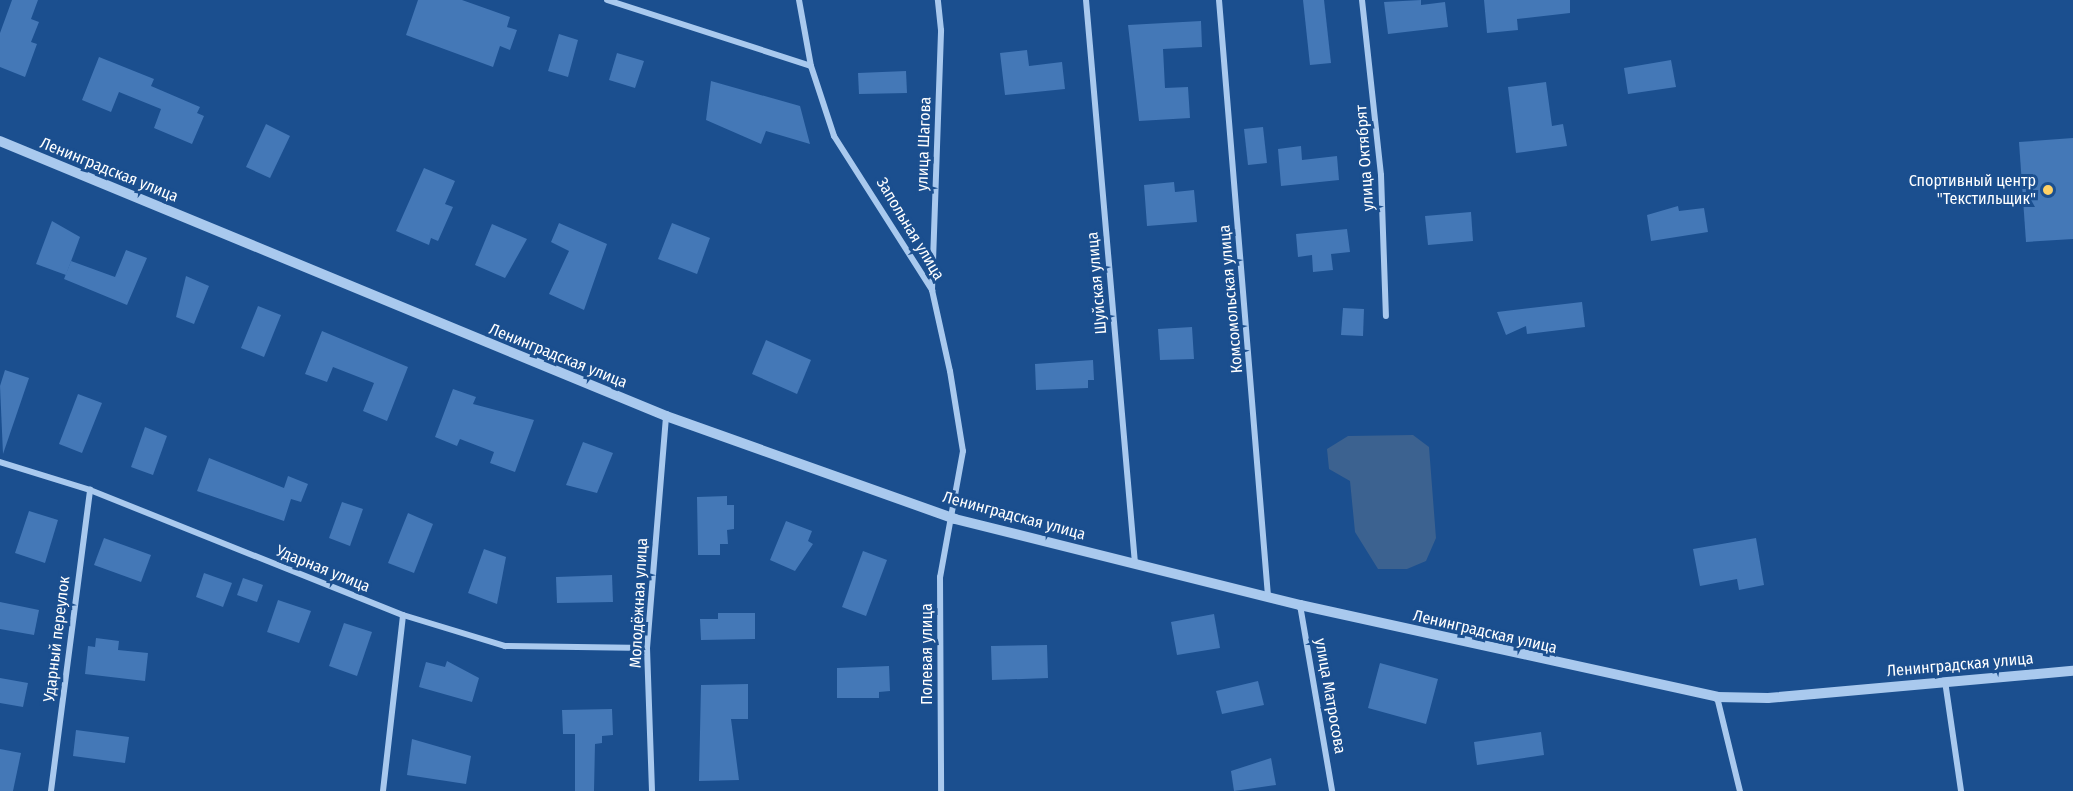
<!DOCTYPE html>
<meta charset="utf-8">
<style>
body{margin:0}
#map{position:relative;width:2073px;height:791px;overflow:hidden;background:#1b4f8f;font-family:"Fira Sans Condensed",sans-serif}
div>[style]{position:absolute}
.water>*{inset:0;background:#3c6290}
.building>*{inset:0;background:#4478b7}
.minor>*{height:6px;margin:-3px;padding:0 3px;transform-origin:3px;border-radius:3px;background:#a9c9ee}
.tertiary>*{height:10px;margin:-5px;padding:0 5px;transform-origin:5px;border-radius:5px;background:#a9c9ee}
.dots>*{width:16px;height:16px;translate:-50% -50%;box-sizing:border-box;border:3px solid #1b4f8f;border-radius:50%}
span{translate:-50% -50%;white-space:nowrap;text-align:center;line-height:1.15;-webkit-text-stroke:6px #1b4f8f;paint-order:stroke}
.street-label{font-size:16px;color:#fff}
.poi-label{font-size:16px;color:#fff}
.right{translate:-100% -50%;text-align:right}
</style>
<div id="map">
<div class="water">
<div style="clip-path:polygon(1413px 435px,1429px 447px,1436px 538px,1426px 561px,1407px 569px,1378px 569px,1355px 532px,1350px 481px,1329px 469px,1327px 449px,1348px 436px)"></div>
</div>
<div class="building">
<div style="clip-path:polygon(12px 0,38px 0,31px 19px,39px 22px,31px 42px,37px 44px,25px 77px,0 67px,0 33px)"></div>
<div style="clip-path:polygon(418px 0,462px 0,510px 17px,507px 27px,517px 30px,510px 50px,500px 46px,493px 67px,406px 35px)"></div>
<div style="clip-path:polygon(1303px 0,1324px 0,1331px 63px,1310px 65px)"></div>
<div style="clip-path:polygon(1421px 0,1421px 5px,1445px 2px,1448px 27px,1388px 34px,1384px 2px)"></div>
<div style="clip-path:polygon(1484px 0,1570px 0,1570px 13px,1517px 19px,1518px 30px,1487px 33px)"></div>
<div style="clip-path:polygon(1201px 21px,1202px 47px,1163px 49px,1165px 88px,1188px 87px,1190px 118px,1139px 121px,1128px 25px)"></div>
<div style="clip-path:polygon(559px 34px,578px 40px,568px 77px,548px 71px)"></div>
<div style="clip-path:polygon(1027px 50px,1029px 66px,1062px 62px,1065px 89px,1005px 95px,1000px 53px)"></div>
<div style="clip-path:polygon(617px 53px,644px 61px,635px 88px,609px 80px)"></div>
<div style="clip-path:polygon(99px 57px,154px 79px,151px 86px,200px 107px,197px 113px,204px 116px,192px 144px,154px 128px,161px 109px,119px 92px,111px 112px,82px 100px)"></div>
<div style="clip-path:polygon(1671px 60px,1676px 87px,1628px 94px,1624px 68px)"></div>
<div style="clip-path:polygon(906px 71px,907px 93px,859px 94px,858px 73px)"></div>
<div style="clip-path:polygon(711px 81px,800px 106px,810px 144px,766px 131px,761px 144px,706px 120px)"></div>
<div style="clip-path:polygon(1546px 82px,1552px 126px,1563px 124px,1567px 146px,1516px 153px,1508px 87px)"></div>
<div style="clip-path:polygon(266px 124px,290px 136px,270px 178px,246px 167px)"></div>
<div style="clip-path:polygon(1263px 127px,1267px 163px,1248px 165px,1244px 129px)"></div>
<div style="clip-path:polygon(2073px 138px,2073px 239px,2026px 242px,2019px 142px)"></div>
<div style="clip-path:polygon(1301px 146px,1302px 160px,1337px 156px,1339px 180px,1281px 186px,1278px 149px)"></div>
<div style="clip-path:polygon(424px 168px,455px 181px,445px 204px,453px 207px,438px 241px,431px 238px,429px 245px,396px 231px)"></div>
<div style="clip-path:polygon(1174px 182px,1175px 192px,1194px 190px,1197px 222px,1147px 226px,1144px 185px)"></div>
<div style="clip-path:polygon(1678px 206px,1679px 211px,1704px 208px,1708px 232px,1651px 241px,1647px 215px)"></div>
<div style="clip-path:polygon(1471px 212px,1473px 241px,1428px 245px,1425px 216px)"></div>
<div style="clip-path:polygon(52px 221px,80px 237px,66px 275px,36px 264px)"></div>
<div style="clip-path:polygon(559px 223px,607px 244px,584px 310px,549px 294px,569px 251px,551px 242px)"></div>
<div style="clip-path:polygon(672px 223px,710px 238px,697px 274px,658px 259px)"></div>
<div style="clip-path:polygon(492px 224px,527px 239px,505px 278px,475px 265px)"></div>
<div style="clip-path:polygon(1347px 229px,1350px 252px,1331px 254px,1333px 270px,1313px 272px,1312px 255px,1298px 257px,1296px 234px)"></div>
<div style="clip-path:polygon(126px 250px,147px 258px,127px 305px,64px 279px,71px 261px,115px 277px)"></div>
<div style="clip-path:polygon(186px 276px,209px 286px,194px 324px,176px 317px)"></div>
<div style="clip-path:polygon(1582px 302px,1585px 327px,1527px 334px,1526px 326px,1506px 335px,1497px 312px)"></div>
<div style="clip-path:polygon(258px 306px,281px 315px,264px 357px,241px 348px)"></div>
<div style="clip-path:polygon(1343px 308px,1364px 309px,1363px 336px,1341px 335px)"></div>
<div style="clip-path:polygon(1192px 327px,1194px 359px,1160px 360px,1158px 329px)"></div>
<div style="clip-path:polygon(322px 331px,408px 367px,387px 421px,363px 411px,374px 383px,333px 367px,327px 382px,305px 374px)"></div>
<div style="clip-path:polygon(766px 340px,811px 360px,797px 394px,752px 374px)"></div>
<div style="clip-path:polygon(1093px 360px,1094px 380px,1088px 380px,1088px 388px,1036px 390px,1035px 364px)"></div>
<div style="clip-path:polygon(5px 370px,29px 378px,3px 454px,0 386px)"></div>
<div style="clip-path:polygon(453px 389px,476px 397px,473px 404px,534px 420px,515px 472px,490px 463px,494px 452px,460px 439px,457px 446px,435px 437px)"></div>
<div style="clip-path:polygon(78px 394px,102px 403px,82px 453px,59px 444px)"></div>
<div style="clip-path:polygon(145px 427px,167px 436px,153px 475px,131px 467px)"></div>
<div style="clip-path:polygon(583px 442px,613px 453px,597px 493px,566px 485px)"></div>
<div style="clip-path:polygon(209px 458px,284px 488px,288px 476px,308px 484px,301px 502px,291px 499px,284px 521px,197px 491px)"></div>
<div style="clip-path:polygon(727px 496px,727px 505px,734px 505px,734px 529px,727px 530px,728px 544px,720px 544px,720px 555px,698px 555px,697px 497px)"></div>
<div style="clip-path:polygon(342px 502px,363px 509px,350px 546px,329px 538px)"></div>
<div style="clip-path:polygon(29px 511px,58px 520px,45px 563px,15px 553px)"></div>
<div style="clip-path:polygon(408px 513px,433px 524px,414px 573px,388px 563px)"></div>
<div style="clip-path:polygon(786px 521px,812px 531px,808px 541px,813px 544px,795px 571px,770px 560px)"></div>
<div style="clip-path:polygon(104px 538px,151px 555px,141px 582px,94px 565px)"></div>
<div style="clip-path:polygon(1756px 538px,1764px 585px,1739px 590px,1737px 579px,1700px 586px,1693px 549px)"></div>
<div style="clip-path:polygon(484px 549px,506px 557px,497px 604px,468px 593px)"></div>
<div style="clip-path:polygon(863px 551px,887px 560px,866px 616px,842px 607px)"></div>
<div style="clip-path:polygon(204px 573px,232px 583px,223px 607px,196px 597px)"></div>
<div style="clip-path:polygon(612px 575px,613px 602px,557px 603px,556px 577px)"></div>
<div style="clip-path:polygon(243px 578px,263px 585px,257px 602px,237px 595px)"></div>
<div style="clip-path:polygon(278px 600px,311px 611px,299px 643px,267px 632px)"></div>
<div style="clip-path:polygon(0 602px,39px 610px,34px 635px,0 629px)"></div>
<div style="clip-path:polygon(718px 613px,755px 613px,755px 639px,701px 640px,700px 619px,718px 619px)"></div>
<div style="clip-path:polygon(1214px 614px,1220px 648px,1177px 655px,1171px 622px)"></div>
<div style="clip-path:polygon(344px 623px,372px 632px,357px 676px,329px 666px)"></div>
<div style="clip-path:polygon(96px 638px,119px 641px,118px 650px,148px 653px,145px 681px,85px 674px,88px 646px,95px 647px)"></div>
<div style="clip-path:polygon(1047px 645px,1048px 678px,992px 680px,991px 646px)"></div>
<div style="clip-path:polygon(447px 661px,479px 678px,472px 702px,419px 687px,426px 662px,445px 667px)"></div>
<div style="clip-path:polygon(1380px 663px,1438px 679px,1426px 724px,1368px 708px)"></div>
<div style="clip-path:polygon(889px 666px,890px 691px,879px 692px,879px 698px,837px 698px,837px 668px)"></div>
<div style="clip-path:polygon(0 678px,28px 683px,23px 707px,0 703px)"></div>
<div style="clip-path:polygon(1258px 681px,1264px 705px,1222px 714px,1216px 691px)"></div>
<div style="clip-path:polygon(748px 684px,748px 719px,731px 719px,739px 780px,699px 781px,701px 685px)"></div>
<div style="clip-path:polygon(612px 709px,613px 735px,602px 736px,602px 743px,595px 744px,594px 791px,575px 791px,575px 734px,563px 734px,562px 710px)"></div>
<div style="clip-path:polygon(76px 730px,129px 737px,125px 763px,73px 756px)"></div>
<div style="clip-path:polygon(1541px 732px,1544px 755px,1477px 765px,1474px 742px)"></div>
<div style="clip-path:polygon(412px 739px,471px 756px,466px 784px,407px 775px)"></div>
<div style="clip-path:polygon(0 749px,21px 753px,13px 791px,0 791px)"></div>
<div style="clip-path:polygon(1271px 758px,1276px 785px,1234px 791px,1231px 771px)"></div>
</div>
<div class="minor">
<div style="left:607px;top:0;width:214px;rotate:17.9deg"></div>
<div style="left:799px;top:0;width:67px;rotate:79.7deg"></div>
<div style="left:811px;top:66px;width:74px;rotate:71.8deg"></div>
<div style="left:834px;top:136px;width:183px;rotate:57.5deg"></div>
<div style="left:932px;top:290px;width:83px;rotate:77.5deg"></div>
<div style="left:950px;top:371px;width:81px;rotate:80.8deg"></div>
<div style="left:963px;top:451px;width:128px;rotate:100.3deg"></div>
<div style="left:940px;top:577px;width:214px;rotate:89.7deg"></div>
<div style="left:1086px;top:0;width:565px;rotate:85.03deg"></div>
<div style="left:1219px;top:0;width:598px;rotate:85.3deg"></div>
<div style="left:1362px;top:0;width:176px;rotate:83.8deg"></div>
<div style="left:1381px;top:175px;width:141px;rotate:88deg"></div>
<div style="left:932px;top:290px;width:260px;rotate:-88deg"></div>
<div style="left:941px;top:30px;width:30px;rotate:-96deg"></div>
<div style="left:0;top:462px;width:94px;rotate:17.3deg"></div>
<div style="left:90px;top:490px;width:337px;rotate:21.8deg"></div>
<div style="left:403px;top:615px;width:107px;rotate:16.9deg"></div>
<div style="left:505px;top:646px;width:142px;rotate:0.8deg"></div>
<div style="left:1300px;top:605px;width:189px;rotate:80.2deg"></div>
<div style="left:1945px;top:681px;width:111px;rotate:81.7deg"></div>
<div style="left:1717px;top:697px;width:97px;rotate:76.3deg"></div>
<div style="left:51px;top:791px;width:304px;rotate:-82.6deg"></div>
<div style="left:383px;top:791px;width:177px;rotate:-83.5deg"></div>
<div style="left:652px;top:791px;width:143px;rotate:-92deg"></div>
<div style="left:647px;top:648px;width:233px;rotate:-85.3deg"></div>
</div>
<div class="tertiary">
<div style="left:0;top:141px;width:721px;rotate:22.44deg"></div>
<div style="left:666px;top:416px;width:307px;rotate:19.6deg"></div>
<div style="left:955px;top:519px;width:356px;rotate:14deg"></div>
<div style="left:1300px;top:605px;width:427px;rotate:12.4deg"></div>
<div style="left:1717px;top:697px;width:51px;rotate:1.1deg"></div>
<div style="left:1768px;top:698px;width:306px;rotate:-5.1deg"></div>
</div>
<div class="dots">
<div style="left:2048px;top:190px;background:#ffd166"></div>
</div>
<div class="street-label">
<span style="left:924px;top:144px;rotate:-88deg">улица Шагова</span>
<span style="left:1365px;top:158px;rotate:-94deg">улица Октябрят</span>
<span style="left:109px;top:170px;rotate:22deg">Ленинградская улица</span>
<span style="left:910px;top:229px;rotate:59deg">Запольная улица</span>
<span style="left:1097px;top:283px;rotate:-95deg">Шуйская улица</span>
<span style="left:1231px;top:299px;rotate:-95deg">Комсомольская улица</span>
<span style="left:558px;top:356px;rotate:22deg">Ленинградская улица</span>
<span style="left:1014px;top:516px;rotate:15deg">Ленинградская улица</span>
<span style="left:323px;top:569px;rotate:22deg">Ударная улица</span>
<span style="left:639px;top:603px;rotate:-87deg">Молодёжная улица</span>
<span style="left:1485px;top:632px;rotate:13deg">Ленинградская улица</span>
<span style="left:57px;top:639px;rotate:-83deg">Ударный переулок</span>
<span style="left:927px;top:654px;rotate:-90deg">Полевая улица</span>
<span style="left:1960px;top:665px;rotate:-5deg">Ленинградская улица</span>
<span style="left:1330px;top:696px;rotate:80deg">улица Матросова</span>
</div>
<div class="poi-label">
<span class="right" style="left:2036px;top:190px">Спортивный центр<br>"Текстильщик"</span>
</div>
</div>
